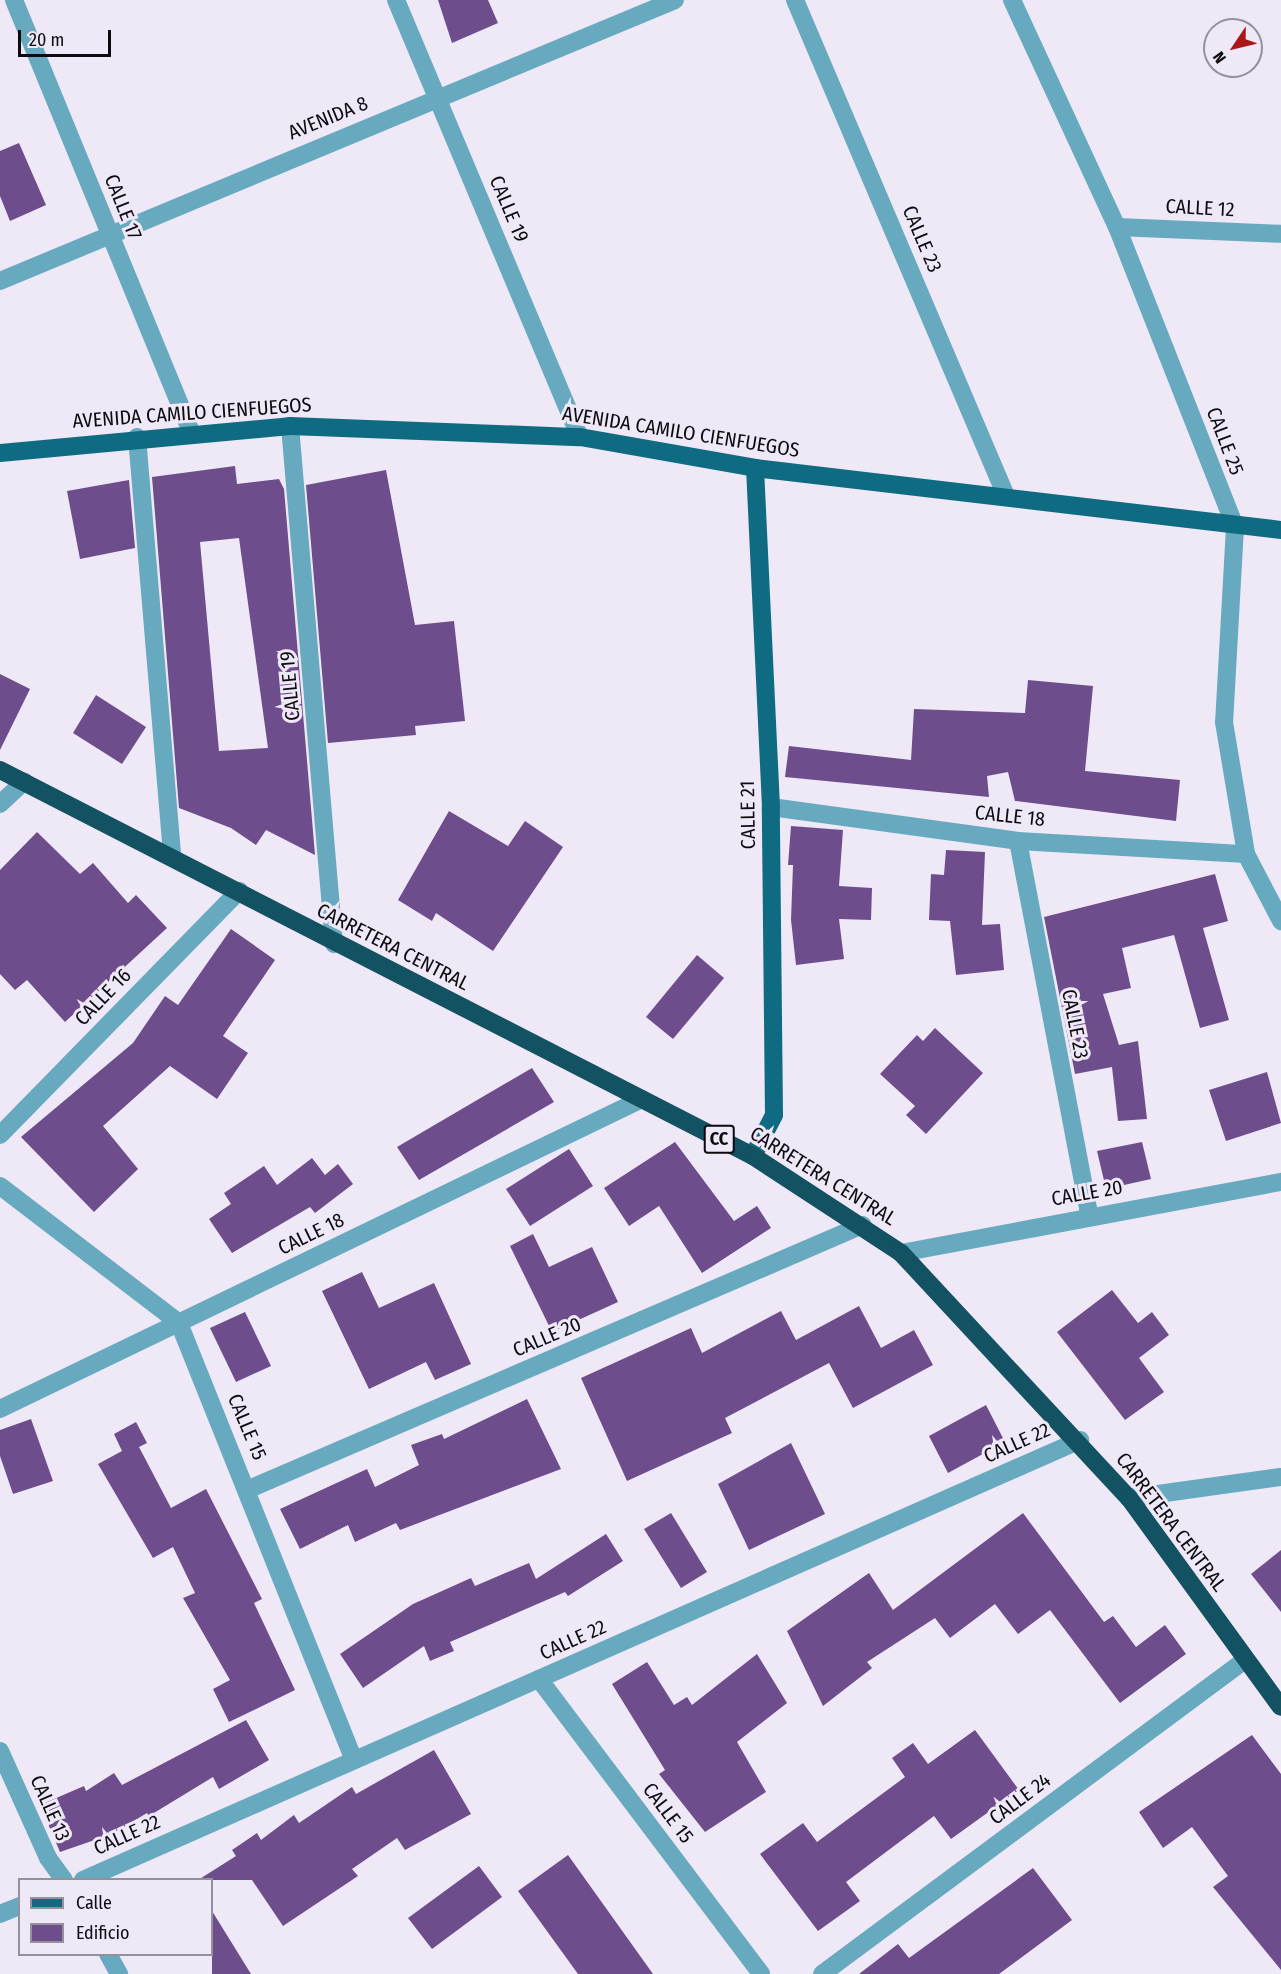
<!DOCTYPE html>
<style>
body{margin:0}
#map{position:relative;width:1281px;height:1974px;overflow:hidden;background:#efe8f6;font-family:"Fira Sans Condensed",sans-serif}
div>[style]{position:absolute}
.building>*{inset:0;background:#6e4d8d}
.minor>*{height:18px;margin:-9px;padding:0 9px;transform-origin:9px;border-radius:9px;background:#67aabf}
.major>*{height:18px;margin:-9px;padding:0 9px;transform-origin:9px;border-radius:9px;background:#0f6b81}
.highway>*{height:18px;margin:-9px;padding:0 9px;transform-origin:9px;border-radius:9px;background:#135263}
span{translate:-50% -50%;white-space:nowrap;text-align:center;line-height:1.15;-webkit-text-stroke:6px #efe8f6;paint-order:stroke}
.shield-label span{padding:2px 4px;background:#efe8f6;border:2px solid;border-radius:4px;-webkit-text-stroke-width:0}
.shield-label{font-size:18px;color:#0d0b10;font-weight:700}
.street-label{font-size:20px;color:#0d0b10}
.legend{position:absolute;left:18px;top:1878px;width:195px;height:78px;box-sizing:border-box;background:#efe8f6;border:2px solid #95909a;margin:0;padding:8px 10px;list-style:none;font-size:18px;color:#0d0b10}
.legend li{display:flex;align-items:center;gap:12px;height:30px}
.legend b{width:30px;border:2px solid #95909a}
.north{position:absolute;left:1203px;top:18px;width:60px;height:60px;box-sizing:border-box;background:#efe8f6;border:2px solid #95909a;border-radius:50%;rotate:235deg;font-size:16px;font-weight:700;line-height:24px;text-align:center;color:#0d0b10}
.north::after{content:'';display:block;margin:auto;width:21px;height:27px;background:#aa1719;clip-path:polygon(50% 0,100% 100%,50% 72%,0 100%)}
.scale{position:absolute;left:18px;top:30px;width:93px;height:27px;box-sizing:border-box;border:3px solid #0d0b10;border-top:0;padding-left:8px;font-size:18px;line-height:21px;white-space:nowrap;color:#0d0b10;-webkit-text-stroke:4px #efe8f6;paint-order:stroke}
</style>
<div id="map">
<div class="building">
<div style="clip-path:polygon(438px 0,488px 0,498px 23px,452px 43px)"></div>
<div style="clip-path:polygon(19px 143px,46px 205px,10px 221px,0 196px,0 151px)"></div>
<div style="clip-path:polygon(evenodd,235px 466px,237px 484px,279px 479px,284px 489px,315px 855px,266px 830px,256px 845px,231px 828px,179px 808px,152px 477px,235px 466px,239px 538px,268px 748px,219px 751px,200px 542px,239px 538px)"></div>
<div style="clip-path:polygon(386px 470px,415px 625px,454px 621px,465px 721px,415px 726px,416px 735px,328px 743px,306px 485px)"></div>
<div style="clip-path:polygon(129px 480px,135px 548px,80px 559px,67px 491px)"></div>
<div style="clip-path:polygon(0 674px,30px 689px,0 750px)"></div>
<div style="clip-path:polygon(1028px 680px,1093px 686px,1085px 771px,1180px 780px,1176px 821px,1015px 801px,1008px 772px,987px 776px,989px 797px,785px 777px,789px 746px,911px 760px,914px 709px,1025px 713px)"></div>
<div style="clip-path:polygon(96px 695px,146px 727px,122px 764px,73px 733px)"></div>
<div style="clip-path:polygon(449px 811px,508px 846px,525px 821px,563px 847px,493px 951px,436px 913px,432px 921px,398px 900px)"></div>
<div style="clip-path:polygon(791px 826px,843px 830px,839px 886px,872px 888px,871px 920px,839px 919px,844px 959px,796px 965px,791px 920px,793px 865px,788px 865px)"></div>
<div style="clip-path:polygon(37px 832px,80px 874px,93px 863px,128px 903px,136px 895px,167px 928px,65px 1022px,27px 980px,15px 990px,0 974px,0 870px)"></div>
<div style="clip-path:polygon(946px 850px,985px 852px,982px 925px,1000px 924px,1004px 970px,956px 975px,950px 921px,929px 920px,931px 874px,944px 875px)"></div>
<div style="clip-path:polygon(1215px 874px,1228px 921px,1203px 928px,1229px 1020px,1200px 1028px,1174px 935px,1122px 948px,1131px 988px,1103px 994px,1119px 1045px,1138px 1041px,1147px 1119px,1118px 1121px,1112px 1067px,1075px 1074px,1044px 917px)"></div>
<div style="clip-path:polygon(231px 929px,275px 960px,223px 1036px,248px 1053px,217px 1099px,170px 1066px,103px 1126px,138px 1169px,94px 1212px,21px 1137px,133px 1043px,165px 996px,178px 1005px)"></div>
<div style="clip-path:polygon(697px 955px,724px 978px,673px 1039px,646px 1017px)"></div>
<div style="clip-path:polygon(935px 1028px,983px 1073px,926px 1134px,906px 1115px,915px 1106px,880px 1074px,917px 1035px,923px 1041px)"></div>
<div style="clip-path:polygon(532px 1068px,554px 1102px,419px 1180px,397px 1147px)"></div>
<div style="clip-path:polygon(1267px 1072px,1281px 1123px,1226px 1141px,1209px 1090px)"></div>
<div style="clip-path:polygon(675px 1142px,734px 1221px,757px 1206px,771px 1228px,702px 1273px,659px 1206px,629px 1226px,604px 1188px)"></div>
<div style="clip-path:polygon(1142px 1142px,1151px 1179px,1106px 1189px,1097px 1151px)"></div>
<div style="clip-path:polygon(569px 1149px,593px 1186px,530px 1226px,506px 1189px)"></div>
<div style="clip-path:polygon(312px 1158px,325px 1175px,338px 1164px,353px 1184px,315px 1213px,310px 1207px,232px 1253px,209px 1219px,231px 1204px,224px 1193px,264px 1166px,277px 1185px)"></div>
<div style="clip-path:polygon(533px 1234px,549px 1267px,592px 1247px,618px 1302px,552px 1332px,510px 1246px)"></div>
<div style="clip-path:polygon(362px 1272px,379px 1308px,434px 1283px,471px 1364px,435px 1380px,426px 1362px,369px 1389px,322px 1291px)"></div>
<div style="clip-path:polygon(1112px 1290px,1138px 1323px,1152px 1312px,1169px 1335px,1139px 1358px,1164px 1392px,1125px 1420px,1057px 1332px)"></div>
<div style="clip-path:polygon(859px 1306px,881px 1348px,914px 1330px,933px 1365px,853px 1408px,829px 1363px,725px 1418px,732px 1433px,627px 1481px,581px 1378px,691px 1328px,702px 1353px,781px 1311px,796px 1340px)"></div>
<div style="clip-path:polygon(245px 1312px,271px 1366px,236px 1382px,210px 1328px)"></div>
<div style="clip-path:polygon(527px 1399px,561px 1469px,400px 1530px,396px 1523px,355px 1542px,348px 1525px,300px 1549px,280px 1509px,367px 1469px,375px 1487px,419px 1465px,411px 1445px,442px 1434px,444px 1439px)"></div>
<div style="clip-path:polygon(986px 1405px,1005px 1442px,948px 1473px,929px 1436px)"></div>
<div style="clip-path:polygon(31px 1419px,53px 1481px,13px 1494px,0 1456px,0 1430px)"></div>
<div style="clip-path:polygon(136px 1422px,147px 1443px,139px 1447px,171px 1508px,206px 1489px,262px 1599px,254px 1603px,295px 1690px,229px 1722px,213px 1689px,230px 1680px,183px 1598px,195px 1593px,173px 1547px,153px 1558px,98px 1464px,122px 1451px,114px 1434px)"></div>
<div style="clip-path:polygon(791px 1443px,825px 1514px,749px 1550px,718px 1484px)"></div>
<div style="clip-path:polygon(671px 1513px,707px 1572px,681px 1588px,644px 1529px)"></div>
<div style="clip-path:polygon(1023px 1513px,1104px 1622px,1113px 1616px,1136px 1647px,1165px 1625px,1186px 1654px,1120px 1703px,1050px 1610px,1018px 1634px,995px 1604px,950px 1638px,935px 1618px,867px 1662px,872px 1668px,823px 1706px,787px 1631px,869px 1573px,893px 1610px)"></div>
<div style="clip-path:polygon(606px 1534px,623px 1561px,568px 1596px,565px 1592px,450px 1642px,454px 1651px,430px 1661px,424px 1646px,363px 1688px,340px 1654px,413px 1604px,471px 1578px,475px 1586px,529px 1563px,536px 1579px)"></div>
<div style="clip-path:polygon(1281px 1550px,1281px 1612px,1251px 1574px)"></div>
<div style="clip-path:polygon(757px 1654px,787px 1703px,737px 1742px,766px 1792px,705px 1832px,659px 1774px,665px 1770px,612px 1684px,647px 1662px,674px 1705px,687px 1697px,692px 1705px)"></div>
<div style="clip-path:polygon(246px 1720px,269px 1760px,219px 1789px,213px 1777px,149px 1816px,147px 1813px,112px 1834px,60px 1852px,40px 1805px,84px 1786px,86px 1791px,114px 1773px,122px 1785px)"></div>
<div style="clip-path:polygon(975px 1730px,1019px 1790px,951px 1839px,934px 1816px,846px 1882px,860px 1901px,818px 1931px,760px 1854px,803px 1823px,817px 1842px,905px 1777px,892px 1758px,913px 1743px,928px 1764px)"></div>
<div style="clip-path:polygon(1252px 1735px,1281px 1774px,1281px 1970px,1213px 1887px,1228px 1876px,1192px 1827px,1163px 1848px,1139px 1812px)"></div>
<div style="clip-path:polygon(434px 1750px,471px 1814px,405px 1850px,397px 1838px,352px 1869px,358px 1876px,283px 1926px,252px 1880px,198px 1880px,236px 1856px,232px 1850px,257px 1833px,261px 1840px,294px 1815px,299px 1823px,352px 1787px,356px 1794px)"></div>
<div style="clip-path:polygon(568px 1855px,653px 1974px,578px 1974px,518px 1891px)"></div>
<div style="clip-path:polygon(479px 1866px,502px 1897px,432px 1949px,408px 1918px)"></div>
<div style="clip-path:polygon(1033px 1868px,1072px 1920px,999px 1974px,859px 1974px,898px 1944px,909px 1958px)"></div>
<div style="clip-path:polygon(212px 1911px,251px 1974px,212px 1974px)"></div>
</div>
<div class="minor">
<div style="left:14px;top:0;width:467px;rotate:67.7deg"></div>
<div style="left:396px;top:0;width:474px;rotate:67.2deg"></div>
<div style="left:795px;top:0;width:539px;rotate:66.95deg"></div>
<div style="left:1012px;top:0;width:250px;rotate:65.2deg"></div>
<div style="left:1117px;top:227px;width:322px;rotate:68.5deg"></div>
<div style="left:1235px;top:527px;width:195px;rotate:93.2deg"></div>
<div style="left:1224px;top:722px;width:134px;rotate:80.5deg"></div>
<div style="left:1246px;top:854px;width:76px;rotate:62.4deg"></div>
<div style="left:1117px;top:227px;width:164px;rotate:2.4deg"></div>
<div style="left:0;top:281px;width:731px;rotate:-22.6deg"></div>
<div style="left:290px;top:426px;width:520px;rotate:85.14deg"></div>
<div style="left:137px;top:437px;width:421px;rotate:85.2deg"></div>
<div style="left:0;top:804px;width:33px;rotate:-43deg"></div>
<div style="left:771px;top:807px;width:249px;rotate:7.8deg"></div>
<div style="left:1018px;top:841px;width:228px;rotate:3.3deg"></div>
<div style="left:1018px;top:841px;width:380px;rotate:79.2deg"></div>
<div style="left:0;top:1135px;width:342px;rotate:-45.6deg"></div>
<div style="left:0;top:1186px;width:225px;rotate:37.4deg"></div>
<div style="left:179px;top:1323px;width:469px;rotate:68.2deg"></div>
<div style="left:901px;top:1253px;width:387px;rotate:-10.6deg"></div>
<div style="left:0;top:1409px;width:713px;rotate:-25.77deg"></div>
<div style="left:249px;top:1489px;width:668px;rotate:-23.27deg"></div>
<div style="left:1129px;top:1498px;width:153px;rotate:-7.9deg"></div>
<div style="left:539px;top:1679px;width:369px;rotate:53deg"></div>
<div style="left:0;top:1751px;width:117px;rotate:65.8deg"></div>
<div style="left:48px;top:1858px;width:27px;rotate:54deg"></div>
<div style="left:83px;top:1880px;width:1090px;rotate:-23.81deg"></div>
<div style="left:0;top:1914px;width:22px;rotate:-22deg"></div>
<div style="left:108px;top:1954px;width:23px;rotate:61deg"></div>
<div style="left:822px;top:1974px;width:527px;rotate:-36.59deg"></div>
</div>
<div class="major">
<div style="left:0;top:453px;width:291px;rotate:-5.3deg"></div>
<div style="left:290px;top:426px;width:290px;rotate:2.2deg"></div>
<div style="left:580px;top:437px;width:178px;rotate:10deg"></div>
<div style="left:755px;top:468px;width:530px;rotate:6.72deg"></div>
<div style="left:753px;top:1156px;width:46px;rotate:-62.9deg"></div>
<div style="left:774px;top:1115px;width:308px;rotate:-90.6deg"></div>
<div style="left:771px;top:807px;width:339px;rotate:-92.7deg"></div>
</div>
<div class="highway">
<div style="left:0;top:770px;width:846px;rotate:27.14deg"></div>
<div style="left:753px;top:1156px;width:177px;rotate:33.2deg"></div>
<div style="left:901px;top:1253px;width:335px;rotate:47.1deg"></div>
<div style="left:1129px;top:1498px;width:258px;rotate:54deg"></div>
</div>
<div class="shield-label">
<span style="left:719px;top:1139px">CC</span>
</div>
<div class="street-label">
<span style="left:328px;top:118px;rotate:-22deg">AVENIDA 8</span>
<span style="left:123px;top:207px;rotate:68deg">CALLE 17</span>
<span style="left:1200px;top:208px;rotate:3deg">CALLE 12</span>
<span style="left:509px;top:209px;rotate:67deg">CALLE 19</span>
<span style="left:922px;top:239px;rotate:67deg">CALLE 23</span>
<span style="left:192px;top:413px;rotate:-4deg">AVENIDA CAMILO CIENFUEGOS</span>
<span style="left:681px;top:432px;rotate:9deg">AVENIDA CAMILO CIENFUEGOS</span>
<span style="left:1225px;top:441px;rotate:69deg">CALLE 25</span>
<span style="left:290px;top:686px;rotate:-95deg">CALLE 19</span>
<span style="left:748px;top:815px;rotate:-91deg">CALLE 21</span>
<span style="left:1010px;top:816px;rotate:6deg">CALLE 18</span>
<span style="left:393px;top:947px;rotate:27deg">CARRETERA CENTRAL</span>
<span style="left:103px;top:997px;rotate:-46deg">CALLE 16</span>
<span style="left:1075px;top:1024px;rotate:79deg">CALLE 23</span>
<span style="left:823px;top:1176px;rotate:32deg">CARRETERA CENTRAL</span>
<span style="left:1087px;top:1193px;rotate:-10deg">CALLE 20</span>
<span style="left:311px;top:1234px;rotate:-26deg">CALLE 18</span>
<span style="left:547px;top:1337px;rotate:-23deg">CALLE 20</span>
<span style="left:247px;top:1427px;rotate:67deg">CALLE 15</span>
<span style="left:1017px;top:1443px;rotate:-24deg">CALLE 22</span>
<span style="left:1171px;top:1522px;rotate:53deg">CARRETERA CENTRAL</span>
<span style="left:573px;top:1640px;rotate:-24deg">CALLE 22</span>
<span style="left:1020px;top:1799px;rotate:-37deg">CALLE 24</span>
<span style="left:50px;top:1808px;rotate:66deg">CALLE 13</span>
<span style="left:668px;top:1813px;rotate:53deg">CALLE 15</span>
<span style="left:127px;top:1835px;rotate:-24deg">CALLE 22</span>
</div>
<ul class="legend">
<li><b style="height:8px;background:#0f6b81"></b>Calle</li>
<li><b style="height:16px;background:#6e4d8d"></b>Edificio</li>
</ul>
<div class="north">N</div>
<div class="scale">20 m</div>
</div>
